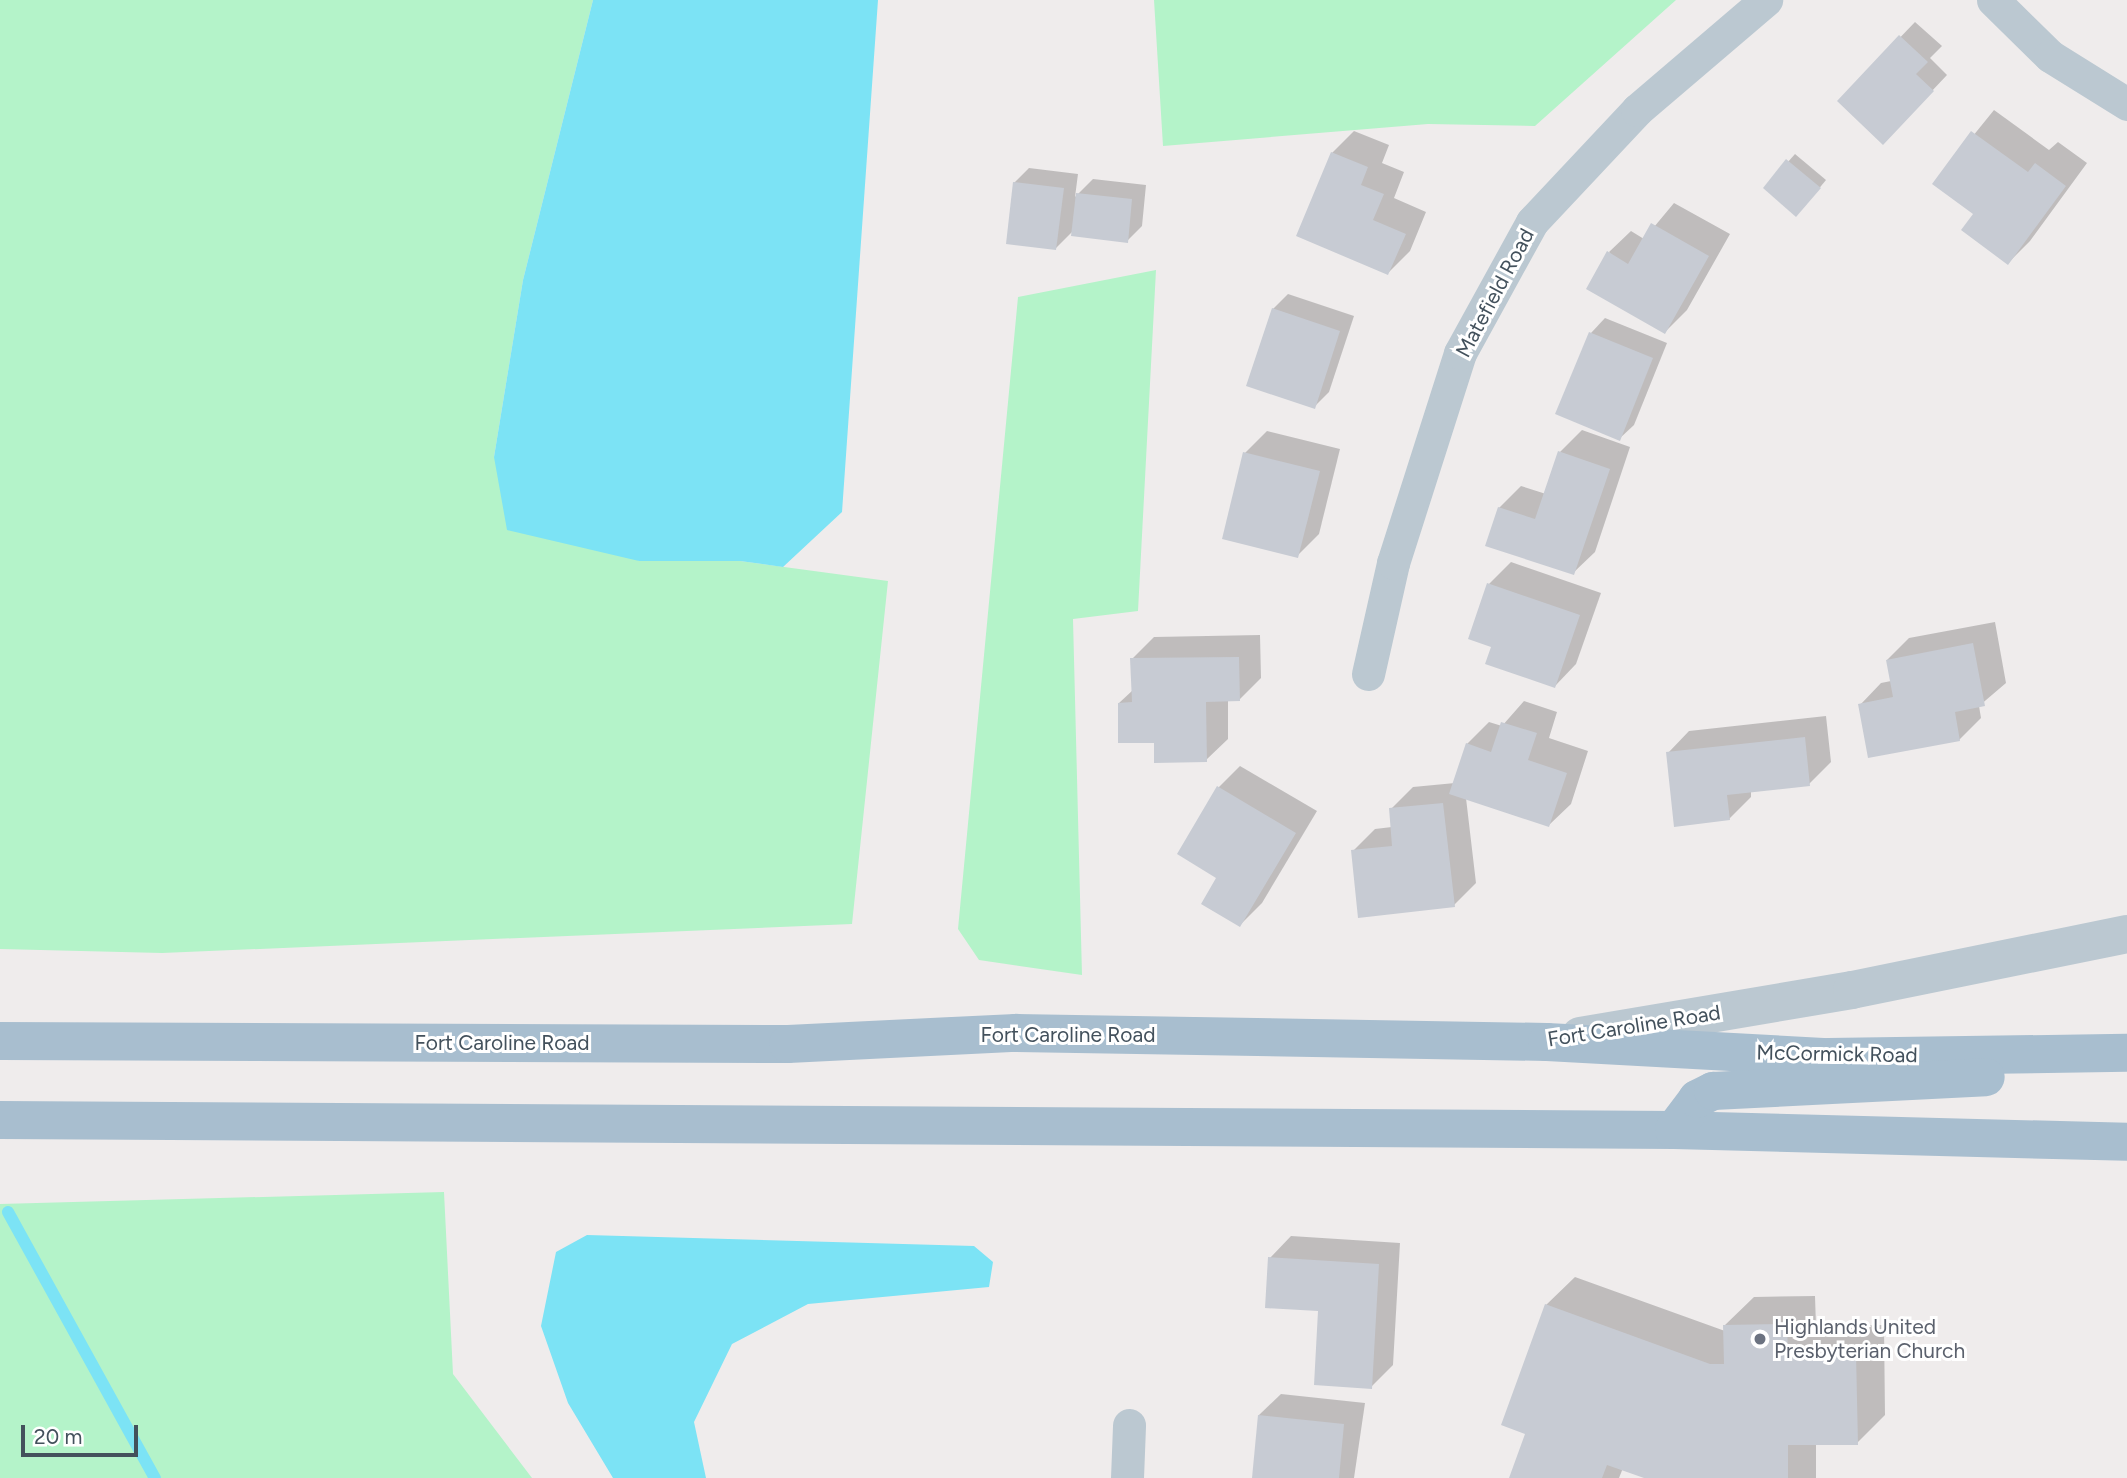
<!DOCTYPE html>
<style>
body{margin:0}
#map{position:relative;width:2127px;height:1478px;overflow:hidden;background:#efecec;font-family:Figtree,sans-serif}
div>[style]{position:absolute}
.green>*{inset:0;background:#b4f3c9}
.water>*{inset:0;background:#7ce3f5}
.shadow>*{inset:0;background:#0003}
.stream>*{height:12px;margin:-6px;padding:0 6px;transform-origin:6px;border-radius:6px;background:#7ce3f5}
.building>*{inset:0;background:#c7cbd3}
.minor>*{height:33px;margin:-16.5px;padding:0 16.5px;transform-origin:16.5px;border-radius:16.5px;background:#bbc8d1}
.tertiary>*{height:38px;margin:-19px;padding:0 19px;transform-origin:19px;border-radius:19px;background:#bbc8d1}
.primary>*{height:38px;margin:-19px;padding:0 19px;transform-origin:19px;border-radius:19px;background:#a8becf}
.dots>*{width:19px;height:19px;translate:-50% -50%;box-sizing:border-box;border:4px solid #fff;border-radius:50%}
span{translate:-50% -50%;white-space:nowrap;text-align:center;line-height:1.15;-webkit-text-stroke:6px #fff;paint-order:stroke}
.street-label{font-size:21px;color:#43515c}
.worship-label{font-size:21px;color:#5b616d}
.left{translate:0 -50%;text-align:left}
.scale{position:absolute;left:21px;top:1425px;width:117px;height:32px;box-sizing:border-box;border:4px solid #43515c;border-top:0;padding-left:9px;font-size:21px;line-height:24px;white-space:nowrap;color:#43515c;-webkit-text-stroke:5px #fff;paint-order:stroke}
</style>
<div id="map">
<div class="green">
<div style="clip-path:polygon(0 0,593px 0,523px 280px,494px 457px,639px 561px,740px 561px,888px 581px,852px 924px,162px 953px,0 949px)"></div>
<div style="clip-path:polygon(1154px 0,1676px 0,1535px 126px,1428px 124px,1163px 146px)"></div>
<div style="clip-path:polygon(1156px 270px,1138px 611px,1073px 619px,1082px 975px,979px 960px,958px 929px,1018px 297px)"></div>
<div style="clip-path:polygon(444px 1192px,453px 1374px,532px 1478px,0 1478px,0 1204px)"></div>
</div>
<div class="water">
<div style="clip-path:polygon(593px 0,878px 0,842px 512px,783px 567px,740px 561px,639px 561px,507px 530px,494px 457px,523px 280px)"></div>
<div style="clip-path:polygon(587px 1235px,974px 1246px,993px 1262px,989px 1287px,808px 1304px,732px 1344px,694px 1422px,706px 1478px,613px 1478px,568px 1403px,541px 1326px,556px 1252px)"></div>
</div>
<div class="shadow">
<div style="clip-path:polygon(1915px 22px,1942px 46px,1930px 58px,1947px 75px,1897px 128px,1839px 101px)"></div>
<div style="clip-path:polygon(1994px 110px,2049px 150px,2058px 142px,2087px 163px,2030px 241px,2008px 263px,1975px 214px,1934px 184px)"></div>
<div style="clip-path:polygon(1354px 131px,1389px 145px,1382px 163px,1404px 172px,1394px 198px,1426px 212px,1410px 251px,1388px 273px,1298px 235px,1332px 153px)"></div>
<div style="clip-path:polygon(1795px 154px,1826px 180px,1803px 208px,1765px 188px)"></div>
<div style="clip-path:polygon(1029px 168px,1078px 174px,1075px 197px,1093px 179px,1146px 185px,1142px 226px,1127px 241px,1074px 230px,1056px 248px,1014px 183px)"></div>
<div style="clip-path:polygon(1674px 203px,1730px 234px,1687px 310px,1665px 332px,1609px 252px,1631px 231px,1644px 239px)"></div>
<div style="clip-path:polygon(1288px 294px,1354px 316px,1329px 392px,1314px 407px,1273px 309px)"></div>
<div style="clip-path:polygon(1605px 318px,1667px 343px,1634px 425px,1619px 439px,1591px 333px)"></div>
<div style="clip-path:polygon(1582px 430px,1630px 447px,1595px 552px,1573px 573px,1499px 508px,1521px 486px,1546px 494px,1560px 452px)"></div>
<div style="clip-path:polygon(1267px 431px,1340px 449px,1319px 534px,1297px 556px,1245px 453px)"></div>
<div style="clip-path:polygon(1511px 562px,1601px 593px,1576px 664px,1555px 686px,1493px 646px,1489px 584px)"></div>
<div style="clip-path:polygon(1995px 622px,2006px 683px,1979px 706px,1981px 718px,1959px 740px,1860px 705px,1881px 683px,1891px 681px,1887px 660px,1909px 638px)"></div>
<div style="clip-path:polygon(1260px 635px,1261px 678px,1239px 700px,1228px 700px,1228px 739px,1206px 760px,1155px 741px,1119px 703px,1133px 690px,1132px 659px,1154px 637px)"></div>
<div style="clip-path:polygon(1524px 701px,1557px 712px,1549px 738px,1588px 751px,1571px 804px,1549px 825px,1466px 798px,1476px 883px,1454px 905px,1353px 851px,1375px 829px,1392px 827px,1391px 809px,1413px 787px,1455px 783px,1467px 744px,1489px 722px,1502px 726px)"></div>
<div style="clip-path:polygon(1826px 716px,1831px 762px,1809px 784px,1751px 791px,1751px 797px,1729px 819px,1668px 753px,1689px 731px)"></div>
<div style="clip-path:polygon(1240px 766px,1317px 811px,1262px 903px,1240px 925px,1219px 877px,1219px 787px)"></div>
<div style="clip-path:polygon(1291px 1236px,1400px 1243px,1393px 1365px,1371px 1387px,1320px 1310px,1270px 1258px)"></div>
<div style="clip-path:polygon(1575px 1277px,1725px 1331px,1725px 1325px,1754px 1297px,1815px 1296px,1816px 1326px,1884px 1325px,1885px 1415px,1857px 1443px,1816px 1444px,1816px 1478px,1649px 1478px,1623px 1468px,1619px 1478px,1511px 1478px,1528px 1433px,1546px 1305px)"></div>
<div style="clip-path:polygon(1281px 1394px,1365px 1403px,1354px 1478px,1253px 1478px,1259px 1415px)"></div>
</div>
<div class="stream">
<div style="left:8px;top:1212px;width:304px;rotate:61.1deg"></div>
</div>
<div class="building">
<div style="clip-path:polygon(1899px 35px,1928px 62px,1916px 74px,1934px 91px,1883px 145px,1837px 101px)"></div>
<div style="clip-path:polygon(1971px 131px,2028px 172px,2035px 163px,2066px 186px,2008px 265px,1961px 230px,1973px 214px,1932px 184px)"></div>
<div style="clip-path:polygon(1331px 152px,1368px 167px,1361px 185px,1384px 194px,1373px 220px,1406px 234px,1388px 275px,1296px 236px)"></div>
<div style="clip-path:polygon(1786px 159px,1821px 188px,1796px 217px,1763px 188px)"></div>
<div style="clip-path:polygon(1013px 182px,1064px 188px,1056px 250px,1006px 244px)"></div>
<div style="clip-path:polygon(1076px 193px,1132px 199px,1128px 243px,1071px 236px)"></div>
<div style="clip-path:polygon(1651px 223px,1709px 256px,1665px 334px,1586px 289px,1607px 251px,1628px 264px)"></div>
<div style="clip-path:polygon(1272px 308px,1340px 331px,1315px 409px,1246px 386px)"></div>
<div style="clip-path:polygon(1589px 332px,1653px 358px,1620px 441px,1555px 414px)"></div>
<div style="clip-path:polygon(1558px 451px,1610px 469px,1574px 575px,1485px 546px,1498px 507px,1535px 519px)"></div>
<div style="clip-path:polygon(1243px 452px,1320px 471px,1298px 558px,1222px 539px)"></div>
<div style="clip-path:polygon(1487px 583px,1580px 615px,1555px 688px,1485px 664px,1491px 647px,1468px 639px)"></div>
<div style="clip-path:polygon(1973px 643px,1985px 706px,1955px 712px,1960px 741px,1868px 758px,1858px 704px,1893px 697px,1886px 660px)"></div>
<div style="clip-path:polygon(1239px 657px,1240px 701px,1206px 702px,1207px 762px,1154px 763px,1154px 743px,1118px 743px,1118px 703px,1132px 702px,1130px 658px)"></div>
<div style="clip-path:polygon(1501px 722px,1537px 733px,1528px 760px,1567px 773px,1549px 827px,1449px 794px,1466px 743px,1491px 752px)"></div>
<div style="clip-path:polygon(1805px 737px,1810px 786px,1727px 795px,1730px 820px,1674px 827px,1666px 752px)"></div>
<div style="clip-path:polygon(1217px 786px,1296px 833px,1240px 927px,1201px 904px,1216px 878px,1177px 854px)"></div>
<div style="clip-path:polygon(1443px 803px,1455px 907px,1358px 918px,1351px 850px,1392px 846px,1389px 808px)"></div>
<div style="clip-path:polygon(1268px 1257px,1379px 1264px,1372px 1389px,1314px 1385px,1318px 1311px,1265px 1308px)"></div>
<div style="clip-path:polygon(1545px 1304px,1710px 1364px,1724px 1364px,1723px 1325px,1787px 1324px,1788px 1354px,1856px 1353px,1858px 1445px,1788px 1445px,1788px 1478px,1644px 1478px,1607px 1465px,1602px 1478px,1509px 1478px,1525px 1434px,1501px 1425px)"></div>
<div style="clip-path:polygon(1258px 1415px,1344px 1424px,1339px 1478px,1252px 1478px)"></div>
</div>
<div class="minor">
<div style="left:1993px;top:0;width:80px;rotate:44.5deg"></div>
<div style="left:2050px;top:56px;width:91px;rotate:31.9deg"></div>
<div style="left:1368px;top:674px;width:114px;rotate:-77.3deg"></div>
<div style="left:1393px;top:563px;width:220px;rotate:-72.3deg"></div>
<div style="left:1460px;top:353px;width:149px;rotate:-61.2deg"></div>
<div style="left:1532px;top:222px;width:154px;rotate:-46.8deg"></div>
<div style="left:1637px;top:110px;width:170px;rotate:-40.5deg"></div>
<div style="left:1127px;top:1478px;width:53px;rotate:-87.8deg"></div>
</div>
<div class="tertiary">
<div style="left:1580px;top:1036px;width:276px;rotate:-9.6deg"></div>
<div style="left:1852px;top:990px;width:281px;rotate:-11.5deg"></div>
</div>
<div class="primary">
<div style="left:0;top:1041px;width:788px;rotate:0.22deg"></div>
<div style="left:788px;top:1044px;width:228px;rotate:-2.8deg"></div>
<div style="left:1016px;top:1033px;width:531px;rotate:0.97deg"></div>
<div style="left:1547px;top:1042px;width:281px;rotate:3.1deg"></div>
<div style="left:1828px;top:1057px;width:299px;rotate:-0.8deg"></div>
<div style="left:0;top:1120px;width:1674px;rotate:0.34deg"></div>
<div style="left:1674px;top:1130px;width:453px;rotate:1.5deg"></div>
<div style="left:1674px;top:1130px;width:39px;rotate:-53deg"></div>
<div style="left:1697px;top:1099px;width:18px;rotate:-27deg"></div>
<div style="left:1713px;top:1091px;width:273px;rotate:-2.9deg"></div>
</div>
<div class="dots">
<div style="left:1760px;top:1339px;background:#6b7280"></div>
</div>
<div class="street-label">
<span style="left:1495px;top:293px;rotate:-62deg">Matefield Road</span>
<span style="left:1634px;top:1026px;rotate:-9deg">Fort Caroline Road</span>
<span style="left:1068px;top:1035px">Fort Caroline Road</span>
<span style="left:502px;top:1043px">Fort Caroline Road</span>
<span style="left:1837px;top:1054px;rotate:1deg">McCormick Road</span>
</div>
<div class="worship-label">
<span class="left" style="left:1774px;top:1339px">Highlands United<br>Presbyterian Church</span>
</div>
<div class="scale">20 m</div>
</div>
